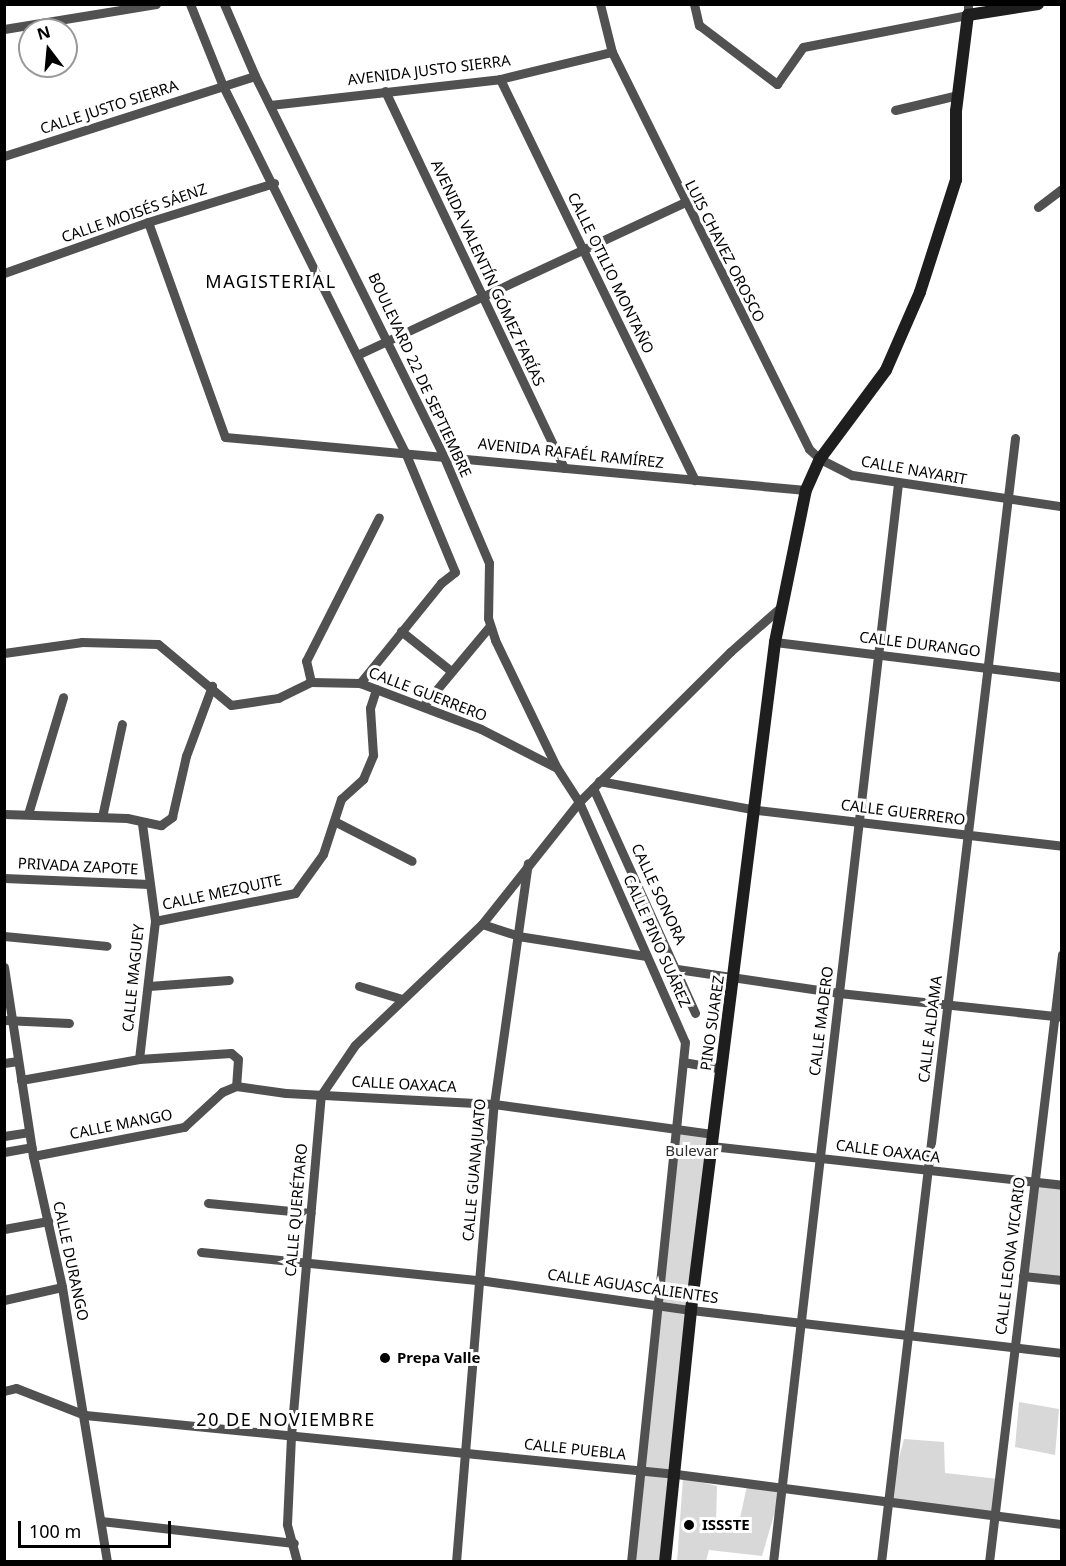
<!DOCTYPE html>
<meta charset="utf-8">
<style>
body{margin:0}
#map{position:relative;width:1066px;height:1566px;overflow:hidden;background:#fff;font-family:"Noto Sans",sans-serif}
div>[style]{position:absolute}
.green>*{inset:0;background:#d8d8d8}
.street>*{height:9px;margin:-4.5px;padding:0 4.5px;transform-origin:4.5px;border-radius:4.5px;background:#515151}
.secondary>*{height:12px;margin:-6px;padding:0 6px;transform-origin:6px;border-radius:6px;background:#1e1e1e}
.dots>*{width:16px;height:16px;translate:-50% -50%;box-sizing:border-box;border:3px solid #fff;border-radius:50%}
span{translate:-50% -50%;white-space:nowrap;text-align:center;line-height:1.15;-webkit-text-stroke:6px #fff;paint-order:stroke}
.street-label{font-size:15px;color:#000}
.park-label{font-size:15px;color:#2f2f2f}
.poi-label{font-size:15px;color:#000;font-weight:700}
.left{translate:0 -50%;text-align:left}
.quarter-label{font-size:18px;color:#000;letter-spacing:1.5px}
.frame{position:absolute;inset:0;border:6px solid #000;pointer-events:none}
.north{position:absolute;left:18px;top:18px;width:60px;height:60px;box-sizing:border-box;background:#fff;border:2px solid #999;border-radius:50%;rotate:344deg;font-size:16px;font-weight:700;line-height:24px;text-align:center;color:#000}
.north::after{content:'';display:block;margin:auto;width:21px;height:27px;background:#000;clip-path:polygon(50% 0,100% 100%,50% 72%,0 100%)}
.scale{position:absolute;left:18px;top:1521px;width:153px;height:27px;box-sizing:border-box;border:3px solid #000;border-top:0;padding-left:8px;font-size:18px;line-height:21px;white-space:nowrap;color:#000;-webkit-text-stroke:4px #fff;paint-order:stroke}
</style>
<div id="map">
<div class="green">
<div style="clip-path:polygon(676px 1129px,712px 1134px,665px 1561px,631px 1562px)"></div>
<div style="clip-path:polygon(1034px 1184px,1061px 1187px,1061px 1280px,1023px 1276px)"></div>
<div style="clip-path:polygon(1019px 1402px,1059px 1409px,1055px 1455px,1015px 1447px)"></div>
<div style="clip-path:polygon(904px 1439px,944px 1442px,945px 1473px,999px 1479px,995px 1515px,887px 1503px)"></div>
<div style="clip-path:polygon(683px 1478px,717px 1486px,716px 1524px,738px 1527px,747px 1486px,781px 1491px,762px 1556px,709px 1550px,706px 1561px,677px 1562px)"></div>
</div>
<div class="street">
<div style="left:190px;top:4px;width:88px;rotate:68.1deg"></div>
<div style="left:223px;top:86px;width:409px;rotate:63.6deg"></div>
<div style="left:405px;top:452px;width:130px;rotate:67.4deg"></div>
<div style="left:455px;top:572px;width:18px;rotate:142deg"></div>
<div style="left:441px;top:583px;width:129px;rotate:129deg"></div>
<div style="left:224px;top:4px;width:78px;rotate:66.7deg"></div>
<div style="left:255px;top:76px;width:423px;rotate:63.6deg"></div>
<div style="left:443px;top:455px;width:117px;rotate:66.9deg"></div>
<div style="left:489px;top:563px;width:55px;rotate:91deg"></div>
<div style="left:488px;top:618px;width:23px;rotate:72deg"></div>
<div style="left:495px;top:640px;width:142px;rotate:64.2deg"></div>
<div style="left:600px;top:4px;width:49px;rotate:76deg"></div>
<div style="left:612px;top:52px;width:443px;rotate:63.6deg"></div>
<div style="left:809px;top:449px;width:15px;rotate:42deg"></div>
<div style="left:820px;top:459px;width:36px;rotate:27deg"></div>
<div style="left:852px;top:475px;width:209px;rotate:8.5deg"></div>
<div style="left:694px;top:4px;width:22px;rotate:77deg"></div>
<div style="left:699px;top:25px;width:98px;rotate:37.1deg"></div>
<div style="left:777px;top:84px;width:45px;rotate:-54.9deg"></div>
<div style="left:803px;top:47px;width:168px;rotate:-11deg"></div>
<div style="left:968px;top:15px;width:11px;rotate:-90deg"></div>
<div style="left:4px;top:29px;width:154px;rotate:-9.3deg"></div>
<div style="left:500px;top:79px;width:446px;rotate:64.1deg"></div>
<div style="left:385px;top:91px;width:417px;rotate:64.6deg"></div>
<div style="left:270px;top:105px;width:231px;rotate:-6.4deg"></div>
<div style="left:500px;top:79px;width:115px;rotate:-13.6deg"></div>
<div style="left:895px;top:110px;width:65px;rotate:-13.4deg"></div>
<div style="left:4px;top:156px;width:263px;rotate:-17.7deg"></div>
<div style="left:1038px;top:207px;width:30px;rotate:-37deg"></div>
<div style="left:148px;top:222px;width:228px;rotate:70.3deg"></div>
<div style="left:225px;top:437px;width:583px;rotate:5.21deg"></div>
<div style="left:4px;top:273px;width:153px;rotate:-19.5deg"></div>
<div style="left:148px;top:222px;width:132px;rotate:-17.2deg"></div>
<div style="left:357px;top:355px;width:360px;rotate:-25deg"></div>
<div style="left:401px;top:631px;width:64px;rotate:38.7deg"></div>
<div style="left:775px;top:642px;width:289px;rotate:7deg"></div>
<div style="left:4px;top:653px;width:79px;rotate:-8deg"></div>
<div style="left:82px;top:642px;width:76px;rotate:1.5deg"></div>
<div style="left:158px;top:644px;width:95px;rotate:39.9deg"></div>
<div style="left:231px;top:705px;width:48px;rotate:-8.5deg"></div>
<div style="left:278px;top:698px;width:37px;rotate:-26deg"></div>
<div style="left:311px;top:682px;width:49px;rotate:1.2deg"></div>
<div style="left:360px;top:683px;width:129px;rotate:20.8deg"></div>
<div style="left:481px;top:729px;width:85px;rotate:27.2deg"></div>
<div style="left:557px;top:768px;width:40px;rotate:57.1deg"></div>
<div style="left:579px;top:802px;width:262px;rotate:66.2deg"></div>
<div style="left:685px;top:1042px;width:523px;rotate:95.93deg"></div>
<div style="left:311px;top:682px;width:22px;rotate:-103deg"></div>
<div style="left:306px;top:661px;width:161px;rotate:-63.1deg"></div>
<div style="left:423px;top:706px;width:104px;rotate:-50.1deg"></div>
<div style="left:599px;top:781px;width:161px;rotate:10.4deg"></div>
<div style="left:757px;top:810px;width:307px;rotate:6.7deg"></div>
<div style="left:593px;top:788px;width:247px;rotate:65.6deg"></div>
<div style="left:4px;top:814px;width:123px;rotate:1.9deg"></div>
<div style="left:127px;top:818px;width:35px;rotate:12deg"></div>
<div style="left:161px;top:825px;width:14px;rotate:-36deg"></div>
<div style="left:172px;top:817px;width:63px;rotate:-77.1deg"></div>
<div style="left:186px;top:756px;width:75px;rotate:-69.6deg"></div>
<div style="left:28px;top:814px;width:122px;rotate:-73.3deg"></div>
<div style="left:102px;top:817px;width:95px;rotate:-77.9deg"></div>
<div style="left:336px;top:822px;width:85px;rotate:27.2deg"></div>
<div style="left:4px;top:878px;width:145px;rotate:2.4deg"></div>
<div style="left:155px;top:921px;width:143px;rotate:-11.3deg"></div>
<div style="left:295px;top:893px;width:48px;rotate:-54.3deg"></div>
<div style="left:323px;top:854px;width:58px;rotate:-71.9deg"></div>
<div style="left:341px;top:799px;width:30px;rotate:-42deg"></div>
<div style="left:363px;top:779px;width:26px;rotate:-67deg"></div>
<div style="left:373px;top:755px;width:47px;rotate:-93.7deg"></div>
<div style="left:370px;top:708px;width:20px;rotate:-72deg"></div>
<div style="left:482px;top:924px;width:38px;rotate:18deg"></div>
<div style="left:518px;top:936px;width:130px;rotate:8.9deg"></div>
<div style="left:4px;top:936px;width:103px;rotate:5.5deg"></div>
<div style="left:4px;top:967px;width:191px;rotate:81.3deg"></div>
<div style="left:33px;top:1156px;width:134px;rotate:77.5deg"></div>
<div style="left:62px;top:1287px;width:279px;rotate:80.7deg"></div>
<div style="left:677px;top:969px;width:164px;rotate:8.4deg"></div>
<div style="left:839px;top:993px;width:224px;rotate:6.1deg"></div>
<div style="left:149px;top:986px;width:80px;rotate:-4.3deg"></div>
<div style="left:359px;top:986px;width:45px;rotate:16.8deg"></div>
<div style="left:4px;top:1020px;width:65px;rotate:2.6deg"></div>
<div style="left:139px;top:1059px;width:139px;rotate:-83.4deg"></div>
<div style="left:155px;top:921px;width:99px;rotate:-97.6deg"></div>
<div style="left:683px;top:1062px;width:39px;rotate:10deg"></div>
<div style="left:4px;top:1063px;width:14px;rotate:-8deg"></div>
<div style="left:21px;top:1080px;width:120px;rotate:-10.1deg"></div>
<div style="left:139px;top:1059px;width:92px;rotate:-3.7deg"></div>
<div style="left:231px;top:1053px;width:9px;rotate:41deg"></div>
<div style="left:238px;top:1059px;width:27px;rotate:94deg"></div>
<div style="left:236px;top:1086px;width:50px;rotate:8deg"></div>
<div style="left:286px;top:1093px;width:208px;rotate:3deg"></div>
<div style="left:494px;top:1104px;width:220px;rotate:7.8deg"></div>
<div style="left:4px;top:1136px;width:25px;rotate:-9deg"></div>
<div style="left:711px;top:1146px;width:353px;rotate:6.3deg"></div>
<div style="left:4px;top:1152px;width:28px;rotate:-10deg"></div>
<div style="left:33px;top:1156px;width:154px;rotate:-10.9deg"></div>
<div style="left:184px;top:1127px;width:52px;rotate:-42.6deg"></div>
<div style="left:222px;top:1092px;width:15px;rotate:-23deg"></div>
<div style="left:208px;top:1203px;width:103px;rotate:5.5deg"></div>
<div style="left:4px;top:1229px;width:45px;rotate:-10.3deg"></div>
<div style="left:201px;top:1252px;width:279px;rotate:5.8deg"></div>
<div style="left:479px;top:1280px;width:214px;rotate:8.1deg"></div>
<div style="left:691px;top:1310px;width:373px;rotate:6.6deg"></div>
<div style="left:1023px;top:1276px;width:39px;rotate:6deg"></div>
<div style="left:4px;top:1300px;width:59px;rotate:-12.6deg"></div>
<div style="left:4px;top:1391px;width:12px;rotate:-14deg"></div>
<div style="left:16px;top:1388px;width:74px;rotate:21.4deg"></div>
<div style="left:85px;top:1415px;width:594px;rotate:5.7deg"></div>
<div style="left:676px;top:1474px;width:389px;rotate:7.4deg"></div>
<div style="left:101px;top:1521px;width:194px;rotate:6.5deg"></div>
<div style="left:297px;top:1562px;width:39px;rotate:-105deg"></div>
<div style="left:287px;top:1524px;width:88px;rotate:-87.4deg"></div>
<div style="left:291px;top:1436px;width:342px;rotate:-85deg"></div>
<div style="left:321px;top:1095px;width:60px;rotate:-55.8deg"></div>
<div style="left:355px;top:1045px;width:175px;rotate:-43.6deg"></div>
<div style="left:482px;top:924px;width:156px;rotate:-51.5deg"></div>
<div style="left:579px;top:802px;width:213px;rotate:-44.8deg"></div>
<div style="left:730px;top:652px;width:69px;rotate:-41.5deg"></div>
<div style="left:456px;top:1562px;width:460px;rotate:-85.3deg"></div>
<div style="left:494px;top:1104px;width:243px;rotate:-82deg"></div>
<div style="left:773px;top:1562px;width:1086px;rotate:-83.39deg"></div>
<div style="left:881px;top:1562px;width:1132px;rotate:-83.2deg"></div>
<div style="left:989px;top:1562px;width:612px;rotate:-83.15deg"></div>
</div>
<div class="secondary">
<div style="left:665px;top:1562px;width:253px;rotate:-84.1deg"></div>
<div style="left:691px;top:1310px;width:673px;rotate:-82.83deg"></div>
<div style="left:775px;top:642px;width:155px;rotate:-78.5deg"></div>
<div style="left:806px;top:490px;width:34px;rotate:-66deg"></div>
<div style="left:820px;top:459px;width:111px;rotate:-53.4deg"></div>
<div style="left:886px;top:370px;width:85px;rotate:-66.4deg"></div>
<div style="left:920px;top:292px;width:118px;rotate:-72.2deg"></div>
<div style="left:956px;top:180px;width:69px;rotate:-90deg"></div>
<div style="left:956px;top:111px;width:97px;rotate:-82.9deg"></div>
<div style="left:968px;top:15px;width:71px;rotate:-8.9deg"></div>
</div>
<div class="dots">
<div style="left:385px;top:1358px;background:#000"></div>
<div style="left:689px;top:1525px;background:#000"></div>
</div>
<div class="street-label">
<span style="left:429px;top:70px;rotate:-7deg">AVENIDA JUSTO SIERRA</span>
<span style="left:109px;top:107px;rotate:-18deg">CALLE JUSTO SIERRA</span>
<span style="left:134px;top:213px;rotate:-19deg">CALLE MOISÉS SÁENZ</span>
<span style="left:725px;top:251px;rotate:63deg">LUIS CHAVEZ OROSCO</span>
<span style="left:488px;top:273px;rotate:65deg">AVENIDA VALENTÍN GÓMEZ FARÍAS</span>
<span style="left:611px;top:273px;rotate:64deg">CALLE OTILIO MONTAÑO</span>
<span style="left:420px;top:375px;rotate:65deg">BOULEVARD 22 DE SEPTIEMBRE</span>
<span style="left:571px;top:453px;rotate:6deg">AVENIDA RAFAÉL RAMÍREZ</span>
<span style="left:914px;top:470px;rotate:10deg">CALLE NAYARIT</span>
<span style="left:920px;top:644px;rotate:7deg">CALLE DURANGO</span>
<span style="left:428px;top:694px;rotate:21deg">CALLE GUERRERO</span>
<span style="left:903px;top:812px;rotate:7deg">CALLE GUERRERO</span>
<span style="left:78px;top:866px;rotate:3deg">PRIVADA ZAPOTE</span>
<span style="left:222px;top:892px;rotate:-12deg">CALLE MEZQUITE</span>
<span style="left:659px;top:894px;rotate:65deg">CALLE SONORA</span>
<span style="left:657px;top:941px;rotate:66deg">CALLE PINO SUÁREZ</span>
<span style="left:133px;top:978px;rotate:-84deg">CALLE MAGUEY</span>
<span style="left:821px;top:1021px;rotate:-83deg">CALLE MADERO</span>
<span style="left:712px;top:1023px;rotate:-82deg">PINO SUAREZ</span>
<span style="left:930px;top:1029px;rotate:-83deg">CALLE ALDAMA</span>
<span style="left:404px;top:1084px;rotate:3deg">CALLE OAXACA</span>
<span style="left:121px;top:1124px;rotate:-11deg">CALLE MANGO</span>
<span style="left:888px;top:1151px;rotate:7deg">CALLE OAXACA</span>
<span style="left:474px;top:1170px;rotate:-85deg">CALLE GUANAJUATO</span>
<span style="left:296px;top:1210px;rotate:-85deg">CALLE QUERÉTARO</span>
<span style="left:1010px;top:1256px;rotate:-83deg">CALLE LEONA VICARIO</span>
<span style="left:71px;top:1261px;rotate:78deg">CALLE DURANGO</span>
<span style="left:633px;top:1286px;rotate:8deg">CALLE AGUASCALIENTES</span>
<span style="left:575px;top:1449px;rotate:6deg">CALLE PUEBLA</span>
</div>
<div class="park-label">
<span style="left:692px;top:1151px">Bulevar</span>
</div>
<div class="poi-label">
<span class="left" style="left:397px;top:1358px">Prepa Valle</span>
<span class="left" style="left:702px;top:1525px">ISSSTE</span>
</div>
<div class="quarter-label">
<span style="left:271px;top:281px">MAGISTERIAL</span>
<span style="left:286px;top:1419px">20 DE NOVIEMBRE</span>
</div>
<div class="frame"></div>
<div class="north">N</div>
<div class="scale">100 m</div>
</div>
